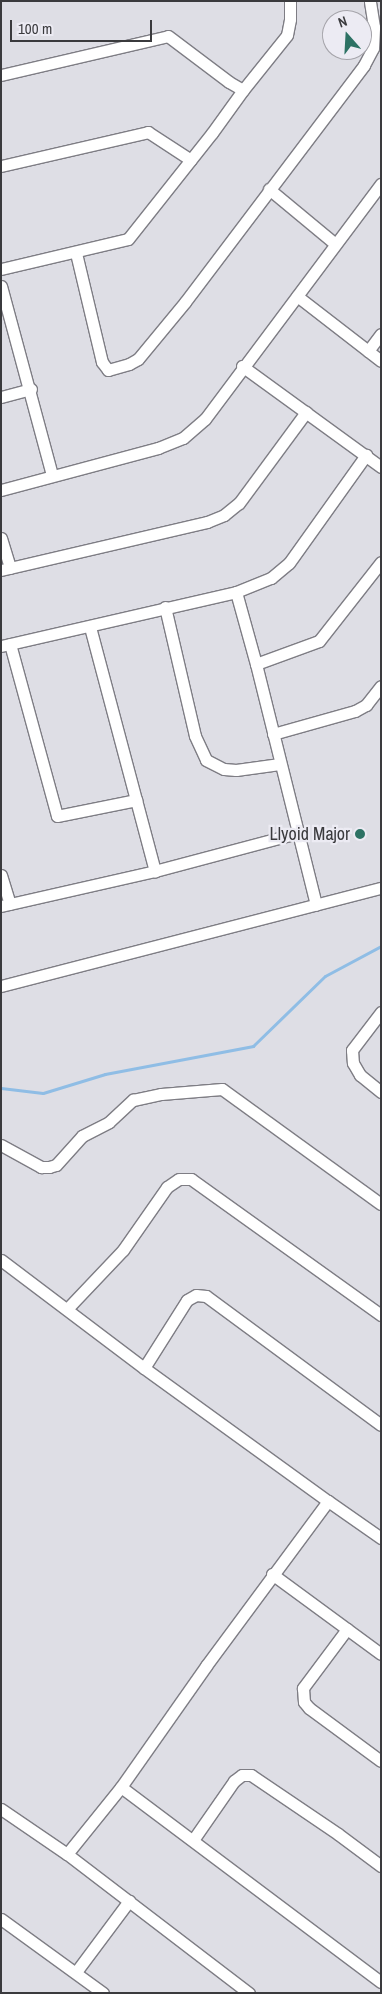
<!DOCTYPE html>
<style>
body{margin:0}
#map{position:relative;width:382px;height:1994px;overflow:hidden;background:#dedee5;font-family:"Archivo Narrow",sans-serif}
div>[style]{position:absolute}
.stream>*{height:3px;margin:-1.5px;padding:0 1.5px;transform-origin:1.5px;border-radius:1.5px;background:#8fbde5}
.roads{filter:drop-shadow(1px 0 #7e7d84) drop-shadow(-1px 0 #7e7d84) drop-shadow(0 1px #7e7d84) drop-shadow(0 -1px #7e7d84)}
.minor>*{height:11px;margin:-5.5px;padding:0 5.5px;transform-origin:5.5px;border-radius:5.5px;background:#fff}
.dots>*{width:14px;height:14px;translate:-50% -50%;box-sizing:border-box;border:2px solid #ecebf3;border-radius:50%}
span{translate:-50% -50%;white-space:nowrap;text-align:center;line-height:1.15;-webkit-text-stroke:4.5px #ecebf3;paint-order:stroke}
.poi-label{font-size:18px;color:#3a3a3d}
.right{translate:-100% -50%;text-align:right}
.frame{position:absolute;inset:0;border:2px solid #3a3a3d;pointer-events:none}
.north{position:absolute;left:322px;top:10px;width:50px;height:50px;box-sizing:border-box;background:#ecebf3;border:1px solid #a5a4aa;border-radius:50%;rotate:341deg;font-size:14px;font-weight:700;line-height:20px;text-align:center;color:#3a3a3d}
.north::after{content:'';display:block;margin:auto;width:18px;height:22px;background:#2d7264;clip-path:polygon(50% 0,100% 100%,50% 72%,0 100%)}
.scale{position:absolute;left:10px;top:20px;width:142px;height:22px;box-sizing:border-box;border:2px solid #3a3a3d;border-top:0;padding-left:6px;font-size:15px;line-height:18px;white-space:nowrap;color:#3a3a3d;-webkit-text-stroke:4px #ecebf3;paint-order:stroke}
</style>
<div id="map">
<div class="stream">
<div style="left:1px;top:1088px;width:42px;rotate:6.8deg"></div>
<div style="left:43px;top:1093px;width:65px;rotate:-17deg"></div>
<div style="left:105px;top:1074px;width:151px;rotate:-10.7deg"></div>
<div style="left:253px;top:1046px;width:100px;rotate:-44.2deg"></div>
<div style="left:325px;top:976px;width:64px;rotate:-28.2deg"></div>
</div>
<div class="roads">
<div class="minor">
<div style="left:1px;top:75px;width:171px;rotate:-13.1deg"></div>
<div style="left:168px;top:36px;width:76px;rotate:37deg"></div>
<div style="left:229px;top:82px;width:16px;rotate:30deg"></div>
<div style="left:1px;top:166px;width:151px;rotate:-13deg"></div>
<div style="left:148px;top:132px;width:51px;rotate:33.1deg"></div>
<div style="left:269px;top:189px;width:85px;rotate:39.7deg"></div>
<div style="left:76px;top:253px;width:112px;rotate:76.6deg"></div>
<div style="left:102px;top:362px;width:10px;rotate:53deg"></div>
<div style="left:108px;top:370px;width:22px;rotate:-16deg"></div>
<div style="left:129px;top:364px;width:10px;rotate:-29deg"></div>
<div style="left:138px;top:359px;width:74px;rotate:-50.5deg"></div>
<div style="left:185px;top:302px;width:297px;rotate:-52.9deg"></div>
<div style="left:364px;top:65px;width:19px;rotate:-62deg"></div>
<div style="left:373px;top:48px;width:21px;rotate:-87deg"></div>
<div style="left:374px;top:27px;width:26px;rotate:-99deg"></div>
<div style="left:1px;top:269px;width:130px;rotate:-13.3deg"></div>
<div style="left:128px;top:239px;width:135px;rotate:-51.6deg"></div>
<div style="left:212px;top:133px;width:53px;rotate:-54.2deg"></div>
<div style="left:243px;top:90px;width:70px;rotate:-51.3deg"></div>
<div style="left:287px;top:35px;width:16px;rotate:-79deg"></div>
<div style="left:290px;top:19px;width:18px;rotate:-90deg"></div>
<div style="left:1px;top:286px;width:196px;rotate:74.9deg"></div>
<div style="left:297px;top:296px;width:106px;rotate:37.7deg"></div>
<div style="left:368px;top:351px;width:21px;rotate:-53deg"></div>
<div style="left:242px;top:366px;width:172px;rotate:36deg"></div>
<div style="left:1px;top:397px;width:31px;rotate:-15deg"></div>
<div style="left:1px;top:490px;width:163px;rotate:-15deg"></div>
<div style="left:158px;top:448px;width:27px;rotate:-22deg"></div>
<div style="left:183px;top:438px;width:29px;rotate:-41deg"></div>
<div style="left:205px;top:419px;width:294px;rotate:-53.2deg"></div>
<div style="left:1px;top:538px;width:31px;rotate:73deg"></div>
<div style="left:1px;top:570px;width:212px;rotate:-13.1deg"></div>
<div style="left:207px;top:522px;width:18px;rotate:-22deg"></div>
<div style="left:224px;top:515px;width:19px;rotate:-39deg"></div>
<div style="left:239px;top:503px;width:113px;rotate:-53.6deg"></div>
<div style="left:236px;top:592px;width:75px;rotate:74.5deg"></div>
<div style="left:256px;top:664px;width:248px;rotate:76deg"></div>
<div style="left:165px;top:607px;width:132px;rotate:76.9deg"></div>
<div style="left:195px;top:736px;width:26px;rotate:65deg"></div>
<div style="left:206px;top:760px;width:20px;rotate:27deg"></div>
<div style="left:224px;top:769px;width:12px;rotate:5deg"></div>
<div style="left:236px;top:770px;width:44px;rotate:-7.8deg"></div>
<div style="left:90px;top:627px;width:253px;rotate:75.1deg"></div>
<div style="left:10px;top:644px;width:178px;rotate:74.7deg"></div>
<div style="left:57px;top:816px;width:81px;rotate:-11.4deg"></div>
<div style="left:1px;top:646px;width:241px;rotate:-12.9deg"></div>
<div style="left:236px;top:592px;width:38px;rotate:-22deg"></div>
<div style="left:271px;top:578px;width:23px;rotate:-40deg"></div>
<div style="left:289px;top:563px;width:133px;rotate:-54.5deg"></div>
<div style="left:256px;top:664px;width:67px;rotate:-20.1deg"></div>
<div style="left:319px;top:641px;width:100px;rotate:-51.9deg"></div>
<div style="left:273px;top:734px;width:85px;rotate:-15.7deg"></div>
<div style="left:355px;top:711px;width:13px;rotate:-29deg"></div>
<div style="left:366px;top:705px;width:24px;rotate:-52deg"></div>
<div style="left:1px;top:875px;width:30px;rotate:73deg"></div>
<div style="left:1px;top:906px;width:158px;rotate:-12.8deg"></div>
<div style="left:155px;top:871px;width:148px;rotate:-14.9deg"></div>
<div style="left:1px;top:986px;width:392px;rotate:-14.5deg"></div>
<div style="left:381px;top:1012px;width:48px;rotate:127.3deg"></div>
<div style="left:352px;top:1050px;width:13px;rotate:86deg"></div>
<div style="left:353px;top:1063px;width:14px;rotate:60deg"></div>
<div style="left:360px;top:1075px;width:27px;rotate:39deg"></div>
<div style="left:1px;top:1145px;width:46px;rotate:28.8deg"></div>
<div style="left:41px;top:1167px;width:8px"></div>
<div style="left:49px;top:1167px;width:7px;rotate:-16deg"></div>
<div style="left:56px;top:1165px;width:39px;rotate:-48deg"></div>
<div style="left:82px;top:1136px;width:30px;rotate:-27deg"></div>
<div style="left:109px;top:1122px;width:33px;rotate:-43deg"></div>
<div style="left:133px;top:1100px;width:29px;rotate:-12deg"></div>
<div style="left:161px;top:1094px;width:61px;rotate:-4.7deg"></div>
<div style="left:222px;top:1089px;width:196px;rotate:35.9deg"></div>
<div style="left:1px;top:1260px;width:179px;rotate:37.1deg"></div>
<div style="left:144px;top:1368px;width:227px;rotate:35.9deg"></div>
<div style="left:328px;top:1501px;width:205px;rotate:126.5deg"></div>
<div style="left:206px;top:1666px;width:148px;rotate:125.1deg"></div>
<div style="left:121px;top:1787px;width:86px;rotate:128.9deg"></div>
<div style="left:67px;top:1309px;width:81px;rotate:-46.5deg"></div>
<div style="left:123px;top:1250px;width:77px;rotate:-55.1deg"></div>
<div style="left:167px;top:1187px;width:14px;rotate:-34deg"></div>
<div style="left:179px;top:1179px;width:12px"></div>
<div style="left:191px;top:1179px;width:234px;rotate:35.6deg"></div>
<div style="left:144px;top:1368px;width:80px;rotate:-57.7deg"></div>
<div style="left:187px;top:1300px;width:10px;rotate:-29deg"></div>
<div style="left:196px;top:1295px;width:10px;rotate:6deg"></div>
<div style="left:206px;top:1296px;width:217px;rotate:36.4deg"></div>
<div style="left:328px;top:1501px;width:65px;rotate:34.9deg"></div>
<div style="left:272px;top:1574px;width:135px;rotate:36.3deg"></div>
<div style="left:347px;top:1629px;width:74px;rotate:126.7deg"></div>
<div style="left:303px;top:1688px;width:14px;rotate:86deg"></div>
<div style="left:304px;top:1702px;width:8px;rotate:50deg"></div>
<div style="left:309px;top:1708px;width:89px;rotate:36.4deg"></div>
<div style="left:121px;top:1787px;width:325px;rotate:36.9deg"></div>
<div style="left:1px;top:1809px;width:80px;rotate:34.3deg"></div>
<div style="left:67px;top:1854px;width:229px;rotate:37.4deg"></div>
<div style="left:193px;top:1840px;width:72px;rotate:-55.2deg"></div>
<div style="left:234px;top:1781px;width:10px;rotate:-37deg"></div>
<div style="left:242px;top:1775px;width:9px"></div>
<div style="left:251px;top:1775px;width:105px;rotate:34.1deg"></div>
<div style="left:338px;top:1834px;width:54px;rotate:36.7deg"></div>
<div style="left:1px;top:1919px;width:126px;rotate:36deg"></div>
<div style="left:76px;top:1972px;width:89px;rotate:-53.3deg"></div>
</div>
</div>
<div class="dots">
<div style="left:360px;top:834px;background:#2d7264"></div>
</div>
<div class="poi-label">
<span class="right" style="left:350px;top:834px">Llyoid Major</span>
</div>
<div class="frame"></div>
<div class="north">N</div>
<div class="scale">100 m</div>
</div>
